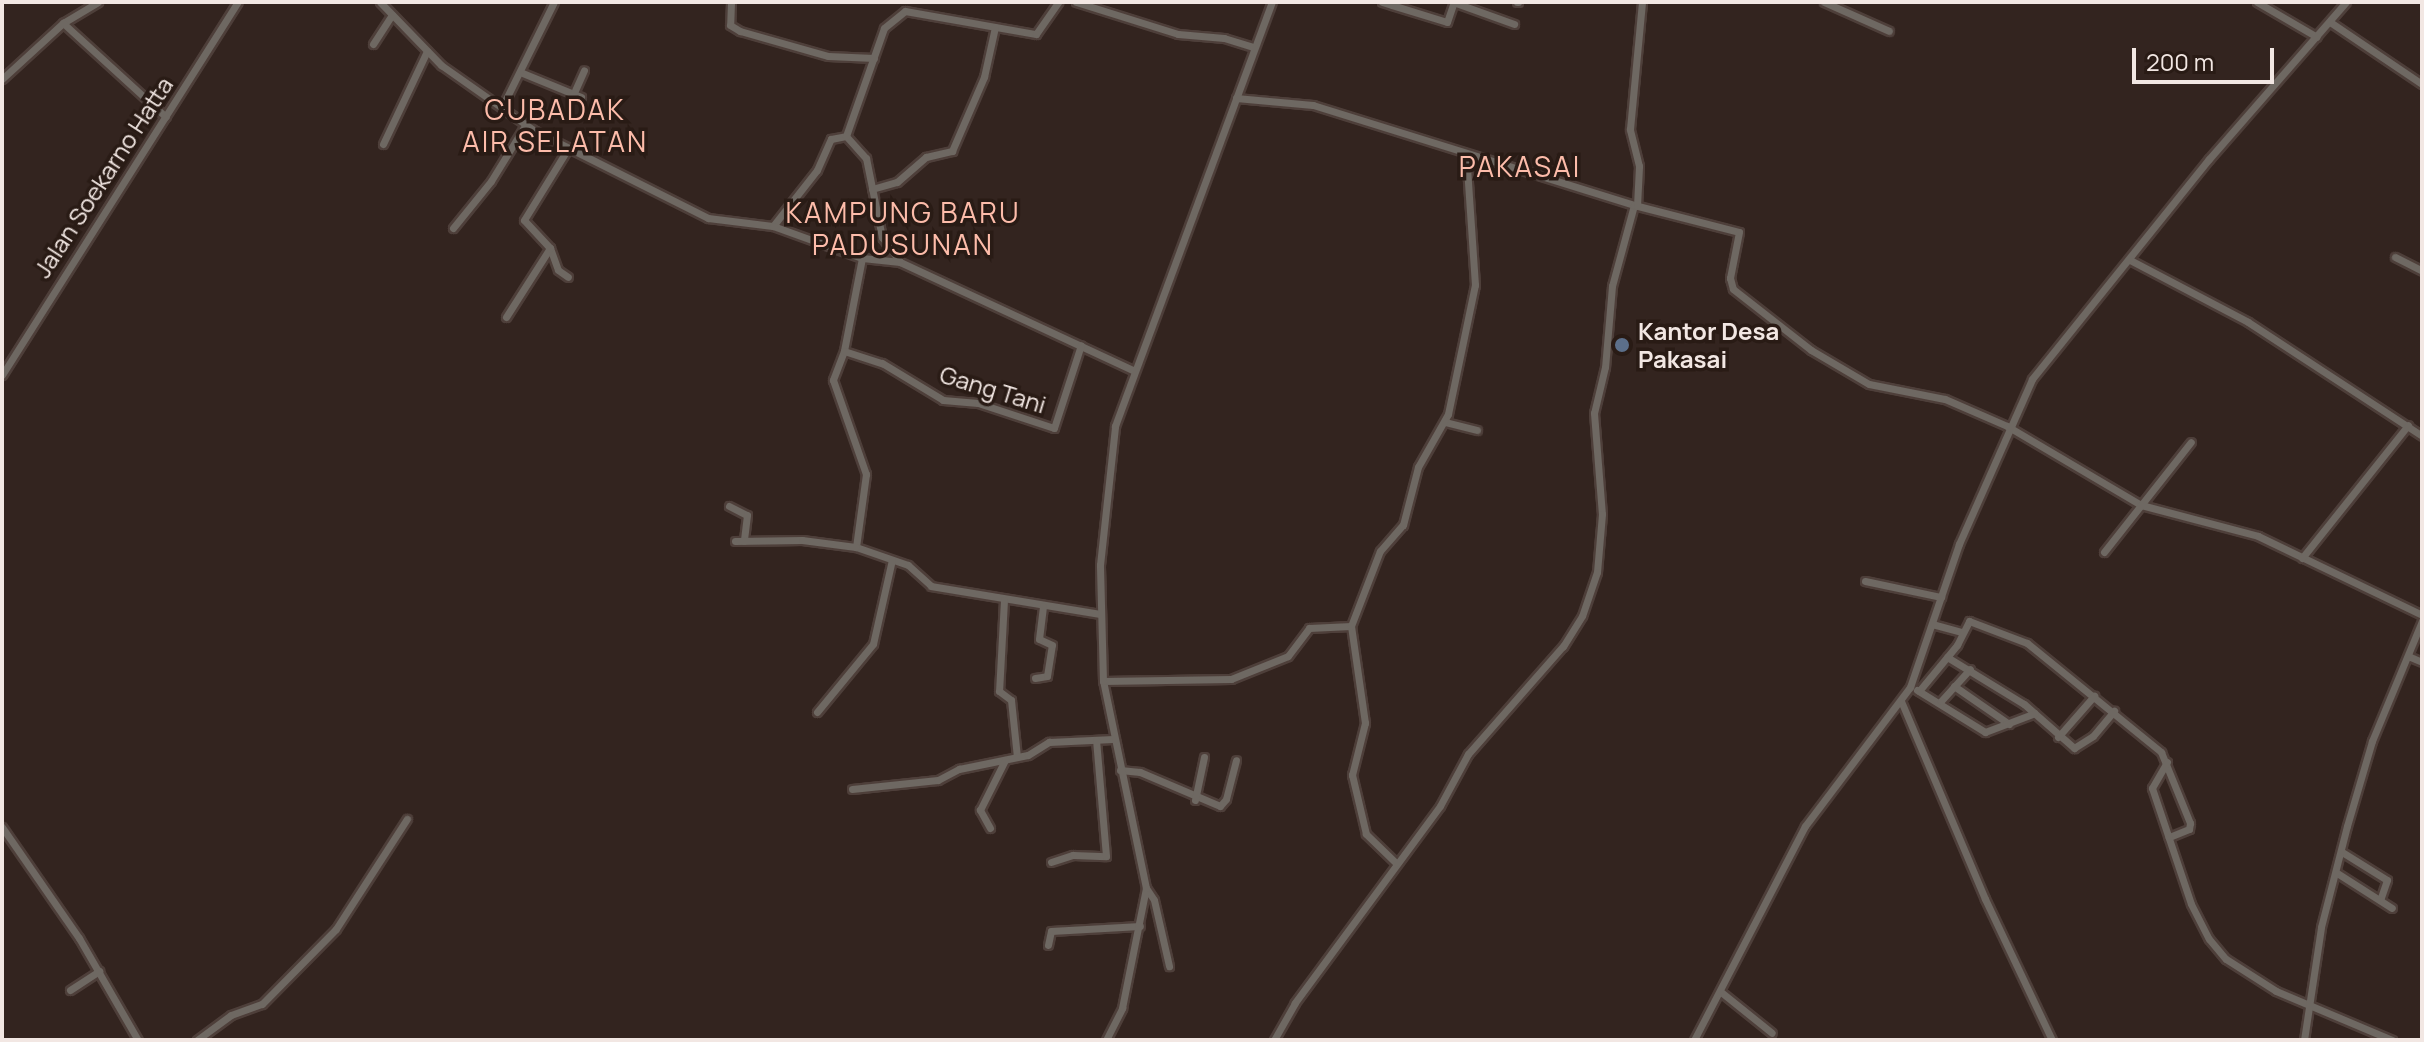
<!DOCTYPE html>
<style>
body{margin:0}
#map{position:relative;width:2424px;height:1042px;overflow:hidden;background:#33241f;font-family:Manrope,sans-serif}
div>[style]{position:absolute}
.roads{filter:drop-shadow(2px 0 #4e3f3a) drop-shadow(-2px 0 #4e3f3a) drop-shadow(0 2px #4e3f3a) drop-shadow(0 -2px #4e3f3a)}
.minor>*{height:7px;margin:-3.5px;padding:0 3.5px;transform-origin:3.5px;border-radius:3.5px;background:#6e6862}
.dots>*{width:22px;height:22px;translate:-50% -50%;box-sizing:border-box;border:4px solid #291b15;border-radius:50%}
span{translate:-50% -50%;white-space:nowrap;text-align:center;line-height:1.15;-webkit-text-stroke:7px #291b15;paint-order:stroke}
.street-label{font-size:24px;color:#f2e7e3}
.poi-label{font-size:24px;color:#f2e7e3;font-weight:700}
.left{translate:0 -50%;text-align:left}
.quarter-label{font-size:28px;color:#fdbcaa;letter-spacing:2px}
.frame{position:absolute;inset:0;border:4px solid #f2e7e3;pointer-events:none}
.scale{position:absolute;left:2132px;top:48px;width:142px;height:36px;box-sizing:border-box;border:4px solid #f2e7e3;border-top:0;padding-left:10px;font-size:24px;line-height:28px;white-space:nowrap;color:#f2e7e3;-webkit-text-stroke:6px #291b15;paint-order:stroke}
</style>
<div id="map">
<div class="roads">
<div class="minor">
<div style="left:380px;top:2px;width:88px;rotate:45.9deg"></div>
<div style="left:441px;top:65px;width:115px;rotate:35.1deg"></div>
<div style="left:535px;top:131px;width:194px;rotate:26.7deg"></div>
<div style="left:708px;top:218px;width:65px;rotate:7deg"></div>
<div style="left:773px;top:226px;width:71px;rotate:-51.8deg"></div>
<div style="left:817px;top:170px;width:34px;rotate:-66deg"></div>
<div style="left:831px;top:139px;width:15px;rotate:-11deg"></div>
<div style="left:846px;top:136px;width:30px;rotate:48deg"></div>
<div style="left:866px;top:158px;width:81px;rotate:78.6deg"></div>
<div style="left:882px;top:237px;width:31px;rotate:54deg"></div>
<div style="left:900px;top:262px;width:257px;rotate:24.9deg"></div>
<div style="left:731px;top:2px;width:23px;rotate:92deg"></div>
<div style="left:730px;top:25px;width:12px;rotate:31deg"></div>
<div style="left:740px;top:31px;width:91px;rotate:15.9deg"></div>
<div style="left:828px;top:56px;width:46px;rotate:2.5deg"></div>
<div style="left:1076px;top:2px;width:107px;rotate:17.4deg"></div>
<div style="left:1178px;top:34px;width:46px;rotate:5deg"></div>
<div style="left:1224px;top:38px;width:31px;rotate:17deg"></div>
<div style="left:1382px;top:2px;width:68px;rotate:17.1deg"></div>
<div style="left:1447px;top:22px;width:21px;rotate:-71deg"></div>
<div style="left:1453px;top:2px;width:65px;rotate:19.8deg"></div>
<div style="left:1517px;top:2px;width:1px"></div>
<div style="left:1824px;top:2px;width:71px;rotate:24deg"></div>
<div style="left:2257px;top:2px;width:69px;rotate:30.3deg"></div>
<div style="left:2330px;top:22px;width:111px;rotate:34deg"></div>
<div style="left:63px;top:23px;width:41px;rotate:-31deg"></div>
<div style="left:373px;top:44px;width:35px;rotate:-57deg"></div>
<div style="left:520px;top:72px;width:66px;rotate:22.3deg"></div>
<div style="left:2px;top:79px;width:83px;rotate:-42.6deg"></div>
<div style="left:63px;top:23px;width:139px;rotate:42.4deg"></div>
<div style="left:573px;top:95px;width:27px;rotate:-66deg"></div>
<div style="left:1236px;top:98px;width:77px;rotate:5.2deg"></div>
<div style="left:1313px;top:105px;width:336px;rotate:17.3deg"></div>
<div style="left:1634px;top:205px;width:84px;rotate:105.2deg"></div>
<div style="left:1612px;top:286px;width:81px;rotate:94.9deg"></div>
<div style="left:1605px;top:367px;width:47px;rotate:103.4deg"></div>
<div style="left:1594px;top:413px;width:101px;rotate:85.5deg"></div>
<div style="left:1602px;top:514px;width:58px;rotate:94.9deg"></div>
<div style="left:1597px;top:572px;width:46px;rotate:108.8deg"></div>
<div style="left:1582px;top:616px;width:36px;rotate:122deg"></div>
<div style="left:1563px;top:646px;width:144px;rotate:131.3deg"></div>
<div style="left:1468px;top:754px;width:59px;rotate:118.3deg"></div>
<div style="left:1440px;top:806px;width:245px;rotate:126.4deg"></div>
<div style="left:1295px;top:1003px;width:43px;rotate:119.6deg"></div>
<div style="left:502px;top:107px;width:117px;rotate:-63.7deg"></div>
<div style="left:846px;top:136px;width:114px;rotate:-70.6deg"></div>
<div style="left:884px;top:28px;width:27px;rotate:-39deg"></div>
<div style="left:905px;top:11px;width:133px;rotate:10deg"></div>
<div style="left:1036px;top:34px;width:39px;rotate:-55deg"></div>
<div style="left:383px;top:144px;width:103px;rotate:-64.7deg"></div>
<div style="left:872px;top:189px;width:26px;rotate:-16deg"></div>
<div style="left:897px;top:182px;width:38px;rotate:-41deg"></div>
<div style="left:926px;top:157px;width:27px;rotate:-13deg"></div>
<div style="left:952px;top:151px;width:81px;rotate:-66.6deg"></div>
<div style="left:984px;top:77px;width:51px;rotate:-77.6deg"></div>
<div style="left:1634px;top:205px;width:108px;rotate:14.4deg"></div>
<div style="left:1739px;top:232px;width:47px;rotate:101.1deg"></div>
<div style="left:1730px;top:278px;width:11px;rotate:75deg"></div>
<div style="left:1733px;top:289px;width:99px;rotate:38deg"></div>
<div style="left:1811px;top:350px;width:67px;rotate:30.4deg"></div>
<div style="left:1869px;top:384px;width:77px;rotate:11.2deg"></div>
<div style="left:1945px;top:399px;width:68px;rotate:23.5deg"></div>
<div style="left:2007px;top:426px;width:156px;rotate:30.5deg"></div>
<div style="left:2141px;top:505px;width:121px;rotate:14.8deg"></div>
<div style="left:2258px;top:536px;width:182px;rotate:25.7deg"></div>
<div style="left:1637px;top:206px;width:40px;rotate:-87.1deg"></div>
<div style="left:1639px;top:166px;width:38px;rotate:-104deg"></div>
<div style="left:1630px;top:129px;width:128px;rotate:-84.6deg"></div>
<div style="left:773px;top:226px;width:95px;rotate:19.8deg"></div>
<div style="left:453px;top:228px;width:60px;rotate:-51deg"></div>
<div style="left:491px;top:181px;width:67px;rotate:-58.4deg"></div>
<div style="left:550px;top:248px;width:23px;rotate:70deg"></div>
<div style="left:558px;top:270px;width:12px;rotate:35deg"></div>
<div style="left:2395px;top:257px;width:30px;rotate:27deg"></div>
<div style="left:2130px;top:260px;width:133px;rotate:27.7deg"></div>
<div style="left:2248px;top:322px;width:208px;rotate:33.2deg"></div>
<div style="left:900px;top:262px;width:38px;rotate:-174deg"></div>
<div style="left:862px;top:258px;width:95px;rotate:101deg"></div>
<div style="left:844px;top:351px;width:31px;rotate:111deg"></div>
<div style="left:833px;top:380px;width:100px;rotate:70.7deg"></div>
<div style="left:866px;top:474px;width:74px;rotate:97.8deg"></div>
<div style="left:856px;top:547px;width:55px;rotate:19.1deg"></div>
<div style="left:908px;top:565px;width:31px;rotate:42deg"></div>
<div style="left:931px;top:586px;width:171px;rotate:9.4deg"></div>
<div style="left:506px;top:317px;width:82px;rotate:-57.5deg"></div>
<div style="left:550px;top:248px;width:38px;rotate:-133deg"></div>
<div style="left:524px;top:220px;width:82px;rotate:-58.4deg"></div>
<div style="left:844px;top:351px;width:40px;rotate:18deg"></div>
<div style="left:882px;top:363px;width:71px;rotate:31.2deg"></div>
<div style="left:943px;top:400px;width:35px;rotate:5deg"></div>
<div style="left:978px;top:403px;width:80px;rotate:18.2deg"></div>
<div style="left:1054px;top:428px;width:87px;rotate:-72deg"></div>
<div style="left:2px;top:375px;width:441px;rotate:-57.7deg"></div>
<div style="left:1445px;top:422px;width:33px;rotate:14deg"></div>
<div style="left:729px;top:506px;width:20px;rotate:27deg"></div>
<div style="left:747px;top:515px;width:26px;rotate:97deg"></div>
<div style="left:735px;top:541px;width:67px;rotate:-0.9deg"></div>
<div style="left:802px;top:540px;width:54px;rotate:7.4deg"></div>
<div style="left:2104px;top:552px;width:140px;rotate:-51.7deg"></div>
<div style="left:2302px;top:558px;width:170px;rotate:-51.4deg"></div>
<div style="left:1865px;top:581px;width:78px;rotate:11.9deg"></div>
<div style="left:1004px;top:600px;width:91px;rotate:93.1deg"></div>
<div style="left:999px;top:691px;width:15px;rotate:37deg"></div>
<div style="left:1011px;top:700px;width:57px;rotate:84deg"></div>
<div style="left:1932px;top:624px;width:30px;rotate:15deg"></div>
<div style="left:2408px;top:656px;width:15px;rotate:23deg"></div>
<div style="left:1947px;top:657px;width:90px;rotate:31.4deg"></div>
<div style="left:2024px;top:704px;width:67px;rotate:41.3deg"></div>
<div style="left:2074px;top:748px;width:22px;rotate:-32deg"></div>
<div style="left:2093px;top:736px;width:33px;rotate:-50deg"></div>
<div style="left:1035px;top:678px;width:12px;rotate:-9deg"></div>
<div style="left:1047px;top:676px;width:31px;rotate:-81deg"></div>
<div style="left:1052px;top:645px;width:14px;rotate:-155deg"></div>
<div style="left:1039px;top:639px;width:33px;rotate:-83deg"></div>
<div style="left:1103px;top:681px;width:128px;rotate:-0.9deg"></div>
<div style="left:1231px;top:679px;width:61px;rotate:-22deg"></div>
<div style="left:1288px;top:656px;width:35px;rotate:-53deg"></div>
<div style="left:1309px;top:628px;width:42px;rotate:-2.7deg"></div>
<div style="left:1954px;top:686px;width:67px;rotate:34.6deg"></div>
<div style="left:1917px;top:690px;width:80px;rotate:31.7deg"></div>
<div style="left:1985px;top:732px;width:53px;rotate:-20.8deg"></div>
<div style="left:1919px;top:691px;width:60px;rotate:-50.4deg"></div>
<div style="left:1957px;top:645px;width:27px;rotate:-63deg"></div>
<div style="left:1969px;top:621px;width:62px;rotate:20.8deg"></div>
<div style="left:2027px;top:643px;width:173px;rotate:39.1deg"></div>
<div style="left:2161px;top:752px;width:77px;rotate:67.8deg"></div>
<div style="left:2190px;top:823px;width:6px;rotate:99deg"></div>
<div style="left:2189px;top:829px;width:22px;rotate:158deg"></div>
<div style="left:1901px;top:701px;width:215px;rotate:67deg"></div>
<div style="left:1985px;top:899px;width:156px;rotate:64.6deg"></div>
<div style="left:1941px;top:701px;width:43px;rotate:-47.8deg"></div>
<div style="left:817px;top:712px;width:88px;rotate:-50.5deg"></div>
<div style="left:873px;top:644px;width:86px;rotate:-77.3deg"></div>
<div style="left:2058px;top:737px;width:55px;rotate:-48.7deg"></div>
<div style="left:2167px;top:762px;width:30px;rotate:120deg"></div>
<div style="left:2152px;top:788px;width:122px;rotate:71.4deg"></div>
<div style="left:2191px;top:904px;width:39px;rotate:63deg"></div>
<div style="left:2209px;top:939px;width:26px;rotate:50deg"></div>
<div style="left:2226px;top:959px;width:59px;rotate:32.6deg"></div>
<div style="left:2276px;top:991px;width:126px;rotate:22.9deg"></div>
<div style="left:1120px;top:770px;width:20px;rotate:6deg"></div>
<div style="left:1140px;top:772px;width:87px;rotate:23deg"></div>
<div style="left:1220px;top:806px;width:9px;rotate:-49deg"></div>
<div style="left:1226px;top:799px;width:40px;rotate:-75.6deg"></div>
<div style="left:852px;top:789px;width:86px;rotate:-6deg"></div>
<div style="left:938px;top:780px;width:24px;rotate:-28deg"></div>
<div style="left:959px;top:769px;width:70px;rotate:-11.5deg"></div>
<div style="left:1028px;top:755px;width:25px;rotate:-32deg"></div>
<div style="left:1049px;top:742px;width:64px;rotate:-2.7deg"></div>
<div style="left:1195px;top:800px;width:44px;rotate:-78.2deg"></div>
<div style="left:2px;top:827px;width:135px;rotate:55.3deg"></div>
<div style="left:79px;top:938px;width:118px;rotate:60deg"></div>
<div style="left:990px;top:828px;width:21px;rotate:-119deg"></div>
<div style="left:980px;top:810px;width:56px;rotate:-63.4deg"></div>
<div style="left:2342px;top:852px;width:53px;rotate:31.9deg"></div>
<div style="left:2387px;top:880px;width:21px;rotate:109deg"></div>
<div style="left:1051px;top:862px;width:23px;rotate:-18deg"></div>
<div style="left:1073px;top:855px;width:33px;rotate:2deg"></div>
<div style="left:1106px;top:856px;width:116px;rotate:-94.9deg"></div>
<div style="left:1396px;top:863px;width:42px;rotate:-136deg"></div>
<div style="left:1366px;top:834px;width:61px;rotate:-103.3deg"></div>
<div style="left:1352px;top:775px;width:54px;rotate:-76deg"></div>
<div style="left:1365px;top:723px;width:98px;rotate:-98.2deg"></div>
<div style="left:1351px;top:626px;width:80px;rotate:-68.9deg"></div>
<div style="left:1380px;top:551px;width:35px;rotate:-49deg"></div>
<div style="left:1403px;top:525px;width:60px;rotate:-75.5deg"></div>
<div style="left:1418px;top:467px;width:61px;rotate:-60.5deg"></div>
<div style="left:1448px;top:414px;width:132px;rotate:-78.2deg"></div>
<div style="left:1475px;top:285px;width:131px;rotate:-93.9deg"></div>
<div style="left:2337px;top:873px;width:65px;rotate:32.5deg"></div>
<div style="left:1146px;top:888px;width:14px;rotate:56deg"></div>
<div style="left:1154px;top:900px;width:68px;rotate:77.2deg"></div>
<div style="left:1048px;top:945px;width:14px;rotate:-78deg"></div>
<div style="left:1051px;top:931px;width:89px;rotate:-3.2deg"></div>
<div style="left:70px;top:990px;width:35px;rotate:-33deg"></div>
<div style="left:1721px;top:992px;width:65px;rotate:38.8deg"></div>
<div style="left:197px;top:1040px;width:42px;rotate:-36.3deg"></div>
<div style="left:231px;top:1015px;width:33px;rotate:-20deg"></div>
<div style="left:262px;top:1004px;width:105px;rotate:-45.4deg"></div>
<div style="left:336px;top:929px;width:131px;rotate:-57.2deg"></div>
<div style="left:1106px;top:1040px;width:36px;rotate:-63deg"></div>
<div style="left:1122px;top:1008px;width:122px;rotate:-78.7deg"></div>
<div style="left:1146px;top:888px;width:211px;rotate:-101.7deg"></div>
<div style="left:1103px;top:681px;width:116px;rotate:-91.5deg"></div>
<div style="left:1100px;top:565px;width:140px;rotate:-83.8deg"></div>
<div style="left:1115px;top:426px;width:452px;rotate:-69.7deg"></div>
<div style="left:1694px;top:1040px;width:241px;rotate:-62.6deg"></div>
<div style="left:1805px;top:826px;width:174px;rotate:-52.9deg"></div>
<div style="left:1910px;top:687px;width:151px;rotate:-71.1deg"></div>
<div style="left:1959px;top:544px;width:180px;rotate:-66.1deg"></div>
<div style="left:2032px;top:379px;width:282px;rotate:-51.2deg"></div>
<div style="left:2209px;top:159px;width:208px;rotate:-48.9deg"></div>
<div style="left:2304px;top:1040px;width:114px;rotate:-81.4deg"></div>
<div style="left:2321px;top:927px;width:104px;rotate:-75.6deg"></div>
<div style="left:2347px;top:826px;width:89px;rotate:-73.6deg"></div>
<div style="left:2372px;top:741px;width:130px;rotate:-67.4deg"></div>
</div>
</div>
<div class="dots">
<div style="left:1622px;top:345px;background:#5c6f8a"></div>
</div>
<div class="street-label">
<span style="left:103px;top:177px;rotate:-57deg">Jalan Soekarno Hatta</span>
<span style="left:993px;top:389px;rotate:17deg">Gang Tani</span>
</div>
<div class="poi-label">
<span class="left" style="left:1638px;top:345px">Kantor Desa<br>Pakasai</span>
</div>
<div class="quarter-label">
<span style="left:555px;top:125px">CUBADAK<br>AIR SELATAN</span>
<span style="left:1520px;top:166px">PAKASAI</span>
<span style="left:903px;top:228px">KAMPUNG BARU<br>PADUSUNAN</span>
</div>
<div class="frame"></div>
<div class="scale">200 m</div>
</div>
